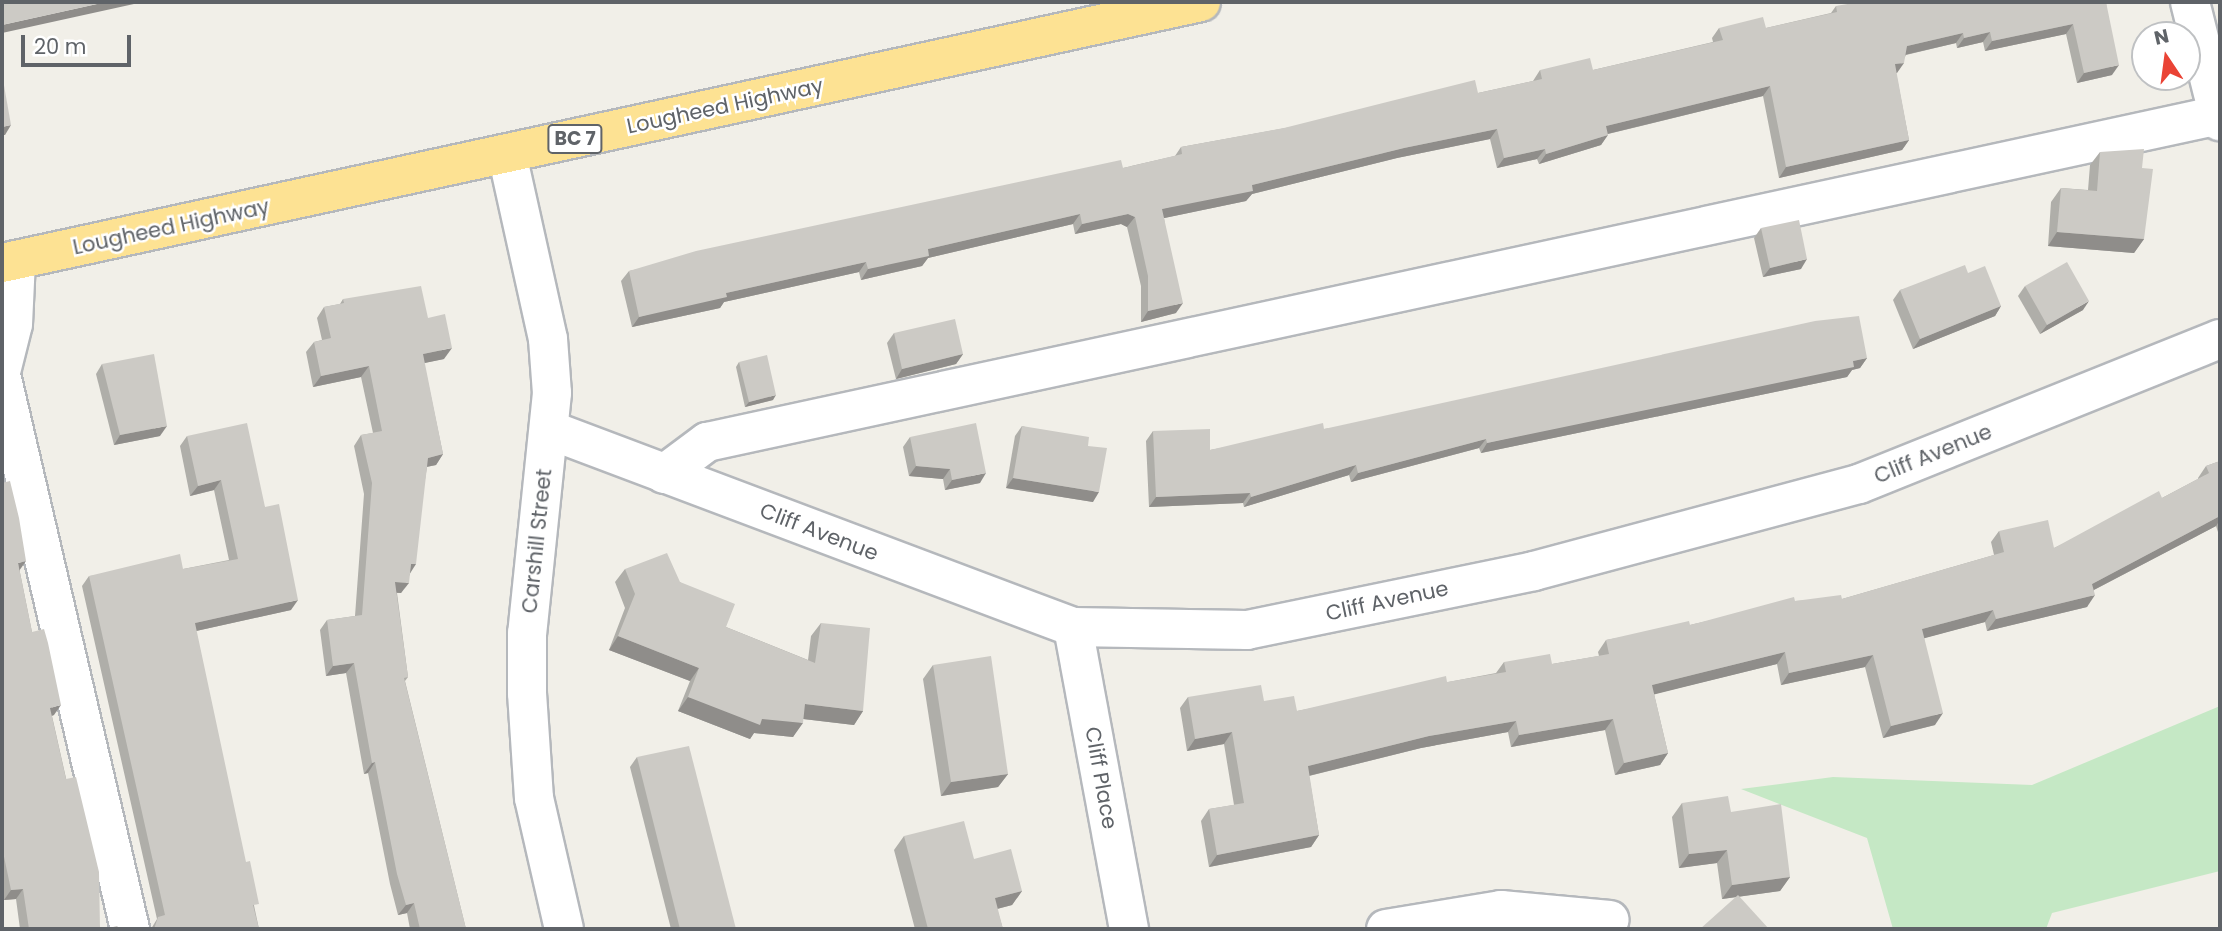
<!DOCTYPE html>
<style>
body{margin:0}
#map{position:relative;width:2222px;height:931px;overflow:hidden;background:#f1efe8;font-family:Poppins,sans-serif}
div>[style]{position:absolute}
.green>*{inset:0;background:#c5e8c5}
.roads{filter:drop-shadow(2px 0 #b5b8bc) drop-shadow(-2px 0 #b5b8bc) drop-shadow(0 2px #b5b8bc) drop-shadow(0 -2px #b5b8bc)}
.minor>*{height:38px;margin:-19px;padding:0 19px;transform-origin:19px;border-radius:19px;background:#fff}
.highway>*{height:38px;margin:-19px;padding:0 19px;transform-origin:19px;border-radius:19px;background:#fde293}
.wall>*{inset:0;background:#afaea9}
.shaded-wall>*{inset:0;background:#8f8d8a}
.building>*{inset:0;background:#cccac5}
span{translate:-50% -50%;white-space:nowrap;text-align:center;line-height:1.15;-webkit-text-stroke:5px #fff;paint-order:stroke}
.shield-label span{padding:2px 5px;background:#fff;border:2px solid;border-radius:5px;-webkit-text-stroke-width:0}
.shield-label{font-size:19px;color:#5f6368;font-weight:700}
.street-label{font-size:21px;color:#5f6368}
.frame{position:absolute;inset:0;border:4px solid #5f6368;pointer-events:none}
.north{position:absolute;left:2131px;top:21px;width:70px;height:70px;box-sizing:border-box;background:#fff;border:2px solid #bfc1c3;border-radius:50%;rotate:347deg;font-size:19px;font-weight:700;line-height:28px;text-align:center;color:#5f6368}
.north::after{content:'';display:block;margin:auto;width:24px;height:32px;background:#ea4335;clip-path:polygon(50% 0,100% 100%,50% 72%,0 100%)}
.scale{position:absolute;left:21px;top:35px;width:110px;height:32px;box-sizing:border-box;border:4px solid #5f6368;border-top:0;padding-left:9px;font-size:21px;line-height:24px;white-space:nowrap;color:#5f6368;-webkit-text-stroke:5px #fff;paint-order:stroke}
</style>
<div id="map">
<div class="green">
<div style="clip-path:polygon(2220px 706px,2220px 871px,2052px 913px,2046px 929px,1893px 929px,1867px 838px,1741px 789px,1833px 777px,2032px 785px)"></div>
</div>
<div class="roads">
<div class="minor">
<div style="left:2190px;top:2px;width:123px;rotate:75.9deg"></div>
<div style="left:507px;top:154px;width:189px;rotate:77.5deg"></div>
<div style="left:548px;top:339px;width:54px;rotate:85.8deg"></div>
<div style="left:552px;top:393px;width:241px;rotate:95.9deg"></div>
<div style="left:527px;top:633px;width:60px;rotate:90deg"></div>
<div style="left:527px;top:693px;width:105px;rotate:86.2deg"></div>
<div style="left:534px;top:798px;width:134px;rotate:77.1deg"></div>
<div style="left:2px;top:368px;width:45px;rotate:-76deg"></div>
<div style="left:13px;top:324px;width:64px;rotate:-87.3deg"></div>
<div style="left:2px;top:379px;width:565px;rotate:76.9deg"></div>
<div style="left:550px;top:430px;width:559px;rotate:20.64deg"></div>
<div style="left:1073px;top:627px;width:174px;rotate:1deg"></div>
<div style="left:1247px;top:630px;width:293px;rotate:-11.6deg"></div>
<div style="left:1534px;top:571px;width:336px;rotate:-15deg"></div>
<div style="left:1859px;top:484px;width:389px;rotate:-21.9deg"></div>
<div style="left:664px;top:474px;width:54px;rotate:-36.7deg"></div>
<div style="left:707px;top:442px;width:1548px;rotate:-12.2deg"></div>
<div style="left:1073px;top:627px;width:307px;rotate:79.5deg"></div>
<div style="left:1386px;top:929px;width:117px;rotate:-9.4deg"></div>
<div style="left:1501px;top:910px;width:109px;rotate:5.2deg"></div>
</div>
<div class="highway">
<div style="left:2px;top:263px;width:1227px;rotate:-12.28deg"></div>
</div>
</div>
<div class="wall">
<div style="clip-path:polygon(2106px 2px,2112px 75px,2077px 83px,2066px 34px,1985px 51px,1983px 42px,1957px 48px,1956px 43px,1906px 55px,1896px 73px,1909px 140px,1902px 150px,1779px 178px,1763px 96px,1608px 134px,1601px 145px,1539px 164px,1537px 159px,1497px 168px,1490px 139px,1397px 158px,1252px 194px,1246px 201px,1164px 218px,1176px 313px,1141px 322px,1141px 286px,1127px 227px,1121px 224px,1075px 234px,1073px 224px,928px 258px,922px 266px,861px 280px,859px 272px,724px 302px,720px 308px,632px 327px,621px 281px,629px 271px,1123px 168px,1175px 156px,1181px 147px,1478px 93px,1533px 81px,1540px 70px,1593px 70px,1713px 42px,1712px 38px,1719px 28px,1766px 28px,1831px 13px,1836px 6px)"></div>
<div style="clip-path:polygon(2100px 152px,2142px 168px,2144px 239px,2134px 253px,2048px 246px,2051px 202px,2061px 188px,2088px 190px,2090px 165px)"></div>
<div style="clip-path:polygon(1761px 228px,1801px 269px,1763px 277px,1754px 238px)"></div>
<div style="clip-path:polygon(1968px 273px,2001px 306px,1995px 316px,1913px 349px,1893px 300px,1900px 290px)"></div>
<div style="clip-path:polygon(2025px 286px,2083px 310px,2040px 334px,2018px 296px)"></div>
<div style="clip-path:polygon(343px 299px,428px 318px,444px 359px,424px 363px,443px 454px,436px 465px,427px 467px,410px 574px,401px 593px,397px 593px,408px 677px,405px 681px,466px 929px,410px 929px,407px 913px,398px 915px,390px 884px,368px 773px,364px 774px,346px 673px,326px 676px,320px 630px,327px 620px,355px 616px,364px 494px,354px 446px,361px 435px,373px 433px,361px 377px,313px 387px,306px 352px,314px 342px,322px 340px,317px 318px,324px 307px,340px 304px)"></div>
<div style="clip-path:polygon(894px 333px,963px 354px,956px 364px,896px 379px,887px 343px)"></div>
<div style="clip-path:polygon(1867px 358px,1860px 368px,1852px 370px,1847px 377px,1481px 453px,1479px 448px,1351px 482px,1349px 475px,1244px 507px,1243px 503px,1149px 507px,1146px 441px,1153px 431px,1210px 450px,1324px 429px)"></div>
<div style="clip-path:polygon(739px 362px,773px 400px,745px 407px,736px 367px)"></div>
<div style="clip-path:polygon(102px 364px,160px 436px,114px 445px,96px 374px)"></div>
<div style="clip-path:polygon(1022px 426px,1088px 446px,1093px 502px,1006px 488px,1015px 436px)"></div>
<div style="clip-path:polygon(187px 436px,265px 507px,291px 610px,196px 631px,259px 929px,151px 929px,157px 919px,82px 586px,89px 576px,183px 569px,229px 560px,214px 490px,190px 496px,180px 446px)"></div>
<div style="clip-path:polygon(910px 437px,980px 483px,945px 490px,943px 479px,909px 476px,903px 447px)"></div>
<div style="clip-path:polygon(2220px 461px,2220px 538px,2216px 526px,2094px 590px,2087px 607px,1987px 631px,1985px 622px,1924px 638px,1935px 725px,1883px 738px,1865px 667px,1781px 685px,1777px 664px,1654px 694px,1668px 753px,1660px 765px,1615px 775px,1605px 730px,1511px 747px,1508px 732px,1421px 748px,1309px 776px,1319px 835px,1311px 847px,1209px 867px,1201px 821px,1209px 809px,1234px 805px,1224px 744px,1187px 751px,1180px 708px,1188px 697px,1264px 701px,1297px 711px,1496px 673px,1504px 662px,1552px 664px,1599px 656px,1598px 652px,1606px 640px,1690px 625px,1795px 601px,1842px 599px,1994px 555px,1991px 542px,1999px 531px,2054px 548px,2162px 498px,2198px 479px,2198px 478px,2206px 466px)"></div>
<div style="clip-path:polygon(2px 483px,32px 632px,54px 715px,52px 716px,100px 929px,20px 929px,16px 899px,4px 900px,2px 889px)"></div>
<div style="clip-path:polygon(625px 569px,680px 582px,726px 627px,808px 660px,811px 636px,821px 623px,863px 711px,854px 725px,803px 719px,793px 737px,754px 733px,750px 739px,678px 711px,690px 681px,609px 650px,625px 608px,615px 582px)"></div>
<div style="clip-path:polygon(933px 665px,1008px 774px,998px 787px,941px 796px,923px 679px)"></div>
<div style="clip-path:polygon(637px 757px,736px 929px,671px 929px,630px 767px)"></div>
<div style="clip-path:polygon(1682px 803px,1731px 812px,1790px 877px,1780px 891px,1722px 899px,1717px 863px,1679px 868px,1672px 817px)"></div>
<div style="clip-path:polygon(904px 836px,974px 859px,1022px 891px,1012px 905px,997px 909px,1003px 929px,915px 929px,894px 850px)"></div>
</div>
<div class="shaded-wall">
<div style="clip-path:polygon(106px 2px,143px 2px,2px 33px,2px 25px)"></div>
<div style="clip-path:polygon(2073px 24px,2066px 34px,1985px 51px,1992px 41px)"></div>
<div style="clip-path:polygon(1990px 32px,1983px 42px,1957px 48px,1964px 38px)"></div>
<div style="clip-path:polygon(1963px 33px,1956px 43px,1900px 56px,1907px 46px)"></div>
<div style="clip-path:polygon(1904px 63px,1897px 73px,1887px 74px,1895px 64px)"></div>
<div style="clip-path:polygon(2119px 65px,2112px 75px,2077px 83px,2084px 73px)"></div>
<div style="clip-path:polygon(1770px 86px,1763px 96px,1599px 136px,1606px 126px)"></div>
<div style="clip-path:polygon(11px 125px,5px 135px,2px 135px,2px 127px)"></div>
<div style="clip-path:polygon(1497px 129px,1490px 139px,1397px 158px,1252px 194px,1246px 201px,1155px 220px,1162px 209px,1252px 185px,1404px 148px)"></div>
<div style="clip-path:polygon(1608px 135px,1601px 145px,1539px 164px,1546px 154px)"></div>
<div style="clip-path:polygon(1909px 140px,1902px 150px,1779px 178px,1786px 167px)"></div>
<div style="clip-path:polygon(1545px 149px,1537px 159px,1497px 168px,1504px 158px)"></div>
<div style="clip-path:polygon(1080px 214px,1073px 224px,928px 258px,922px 266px,861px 280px,868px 269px,928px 249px)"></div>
<div style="clip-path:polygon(1128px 214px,1135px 217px,1127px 227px,1121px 224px,1075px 234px,1082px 224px)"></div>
<div style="clip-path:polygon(2057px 232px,2144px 239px,2134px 253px,2048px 246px)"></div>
<div style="clip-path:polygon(1807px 259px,1801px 269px,1763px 277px,1770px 268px)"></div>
<div style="clip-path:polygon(866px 262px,859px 272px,724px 302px,720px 308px,632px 327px,639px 317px,726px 293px)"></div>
<div style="clip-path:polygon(2089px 301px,2083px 310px,2040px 334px,2047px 325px)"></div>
<div style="clip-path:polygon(1183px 303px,1176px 313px,1141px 322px,1148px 311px)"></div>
<div style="clip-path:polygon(2001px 306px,1995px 316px,1913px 349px,1920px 339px)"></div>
<div style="clip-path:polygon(452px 348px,444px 359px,415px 365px,423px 354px)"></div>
<div style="clip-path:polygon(963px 354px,956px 364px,896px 379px,902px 369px)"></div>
<div style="clip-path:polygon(1867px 358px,1860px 368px,1852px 370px,1847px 377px,1481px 453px,1487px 443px)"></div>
<div style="clip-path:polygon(369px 366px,361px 377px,313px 387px,321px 376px)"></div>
<div style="clip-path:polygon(776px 395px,773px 400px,745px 407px,749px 402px)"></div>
<div style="clip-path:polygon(167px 426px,160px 436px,114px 445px,120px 435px)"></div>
<div style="clip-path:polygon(1486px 439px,1479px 448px,1351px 482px,1358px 473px)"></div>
<div style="clip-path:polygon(443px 454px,436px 465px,420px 468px,428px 458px)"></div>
<div style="clip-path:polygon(1356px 465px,1349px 475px,1244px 507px,1251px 497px)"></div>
<div style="clip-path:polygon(916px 466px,950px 469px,943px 479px,909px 476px)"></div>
<div style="clip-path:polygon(986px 473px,980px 483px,945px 490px,952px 480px)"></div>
<div style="clip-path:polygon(1013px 478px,1099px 492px,1093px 502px,1006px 488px)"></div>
<div style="clip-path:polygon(221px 480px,214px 490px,190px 496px,198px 486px)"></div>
<div style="clip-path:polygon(1250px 493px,1243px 503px,1149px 507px,1156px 497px)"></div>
<div style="clip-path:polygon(2220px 516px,2220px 520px,2216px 526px,2084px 595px,2092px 584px)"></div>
<div style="clip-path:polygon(26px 561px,19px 571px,18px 563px)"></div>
<div style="clip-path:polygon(411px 564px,416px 564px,409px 575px)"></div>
<div style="clip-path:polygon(395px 582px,409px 583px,401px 593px,388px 592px)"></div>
<div style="clip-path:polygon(2095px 595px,2087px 607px,1987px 631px,1996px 619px)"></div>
<div style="clip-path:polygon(298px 600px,291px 610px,187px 633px,195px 623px)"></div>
<div style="clip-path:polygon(1993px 610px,1985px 622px,1914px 641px,1922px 629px)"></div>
<div style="clip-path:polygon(618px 636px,699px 668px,690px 681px,609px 650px)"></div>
<div style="clip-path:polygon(1785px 652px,1777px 664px,1644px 697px,1652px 685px)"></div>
<div style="clip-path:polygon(1873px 655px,1865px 667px,1781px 685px,1789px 673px)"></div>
<div style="clip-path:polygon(354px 663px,346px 673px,326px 676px,333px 666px)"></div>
<div style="clip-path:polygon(688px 697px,803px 723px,793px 737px,754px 733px,750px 739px,678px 711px)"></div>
<div style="clip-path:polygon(805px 704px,863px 711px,854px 725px,795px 718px)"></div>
<div style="clip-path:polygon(61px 705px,54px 715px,43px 718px,50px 708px)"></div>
<div style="clip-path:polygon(1943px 713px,1935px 725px,1883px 738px,1891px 726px)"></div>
<div style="clip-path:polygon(1613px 719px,1605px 730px,1511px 747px,1519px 735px)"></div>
<div style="clip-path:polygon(1516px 721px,1508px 732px,1421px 748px,1300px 778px,1308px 766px,1429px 736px)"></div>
<div style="clip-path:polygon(1232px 732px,1224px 744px,1187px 751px,1195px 739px)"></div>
<div style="clip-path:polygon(1668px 753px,1660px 765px,1615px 775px,1624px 763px)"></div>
<div style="clip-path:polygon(375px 762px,368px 773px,364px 774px,372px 763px)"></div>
<div style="clip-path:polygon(1008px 774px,998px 787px,941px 796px,951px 782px)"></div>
<div style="clip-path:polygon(1319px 835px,1311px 847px,1209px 867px,1217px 855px)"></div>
<div style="clip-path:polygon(1727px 850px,1717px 863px,1679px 868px,1689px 854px)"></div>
<div style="clip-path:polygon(1790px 877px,1780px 891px,1722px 899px,1732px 885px)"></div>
<div style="clip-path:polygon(23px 889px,16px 899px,4px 900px,11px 890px)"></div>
<div style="clip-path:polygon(1022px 891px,1012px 905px,985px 912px,995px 898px)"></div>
<div style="clip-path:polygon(414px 903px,407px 913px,398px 915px,406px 905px)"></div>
</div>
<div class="building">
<div style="clip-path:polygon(2px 2px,106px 2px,2px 25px)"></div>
<div style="clip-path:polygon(1859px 2px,2106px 2px,2119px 65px,2084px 73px,2073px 24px,1992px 41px,1990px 32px,1964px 38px,1963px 33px,1907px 46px,1904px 63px,1895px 64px,1909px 140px,1786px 167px,1770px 86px,1606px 126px,1608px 135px,1546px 154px,1545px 149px,1504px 158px,1497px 129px,1404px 148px,1252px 185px,1253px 191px,1162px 209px,1183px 303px,1148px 311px,1148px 276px,1135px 217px,1128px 214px,1082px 224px,1080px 214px,928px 249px,929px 256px,868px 269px,866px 262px,726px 293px,727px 297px,639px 317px,629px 271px,696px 251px,1121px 160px,1123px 168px,1182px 154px,1181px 147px,1284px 128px,1475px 80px,1478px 93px,1542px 79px,1540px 70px,1590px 58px,1593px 70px,1723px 40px,1719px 28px,1763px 17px,1766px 28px,1837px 12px,1836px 6px)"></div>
<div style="clip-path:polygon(2px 74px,11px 125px,2px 127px)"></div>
<div style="clip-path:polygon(2144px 149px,2142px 168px,2153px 169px,2144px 239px,2057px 232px,2061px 188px,2097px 191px,2100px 152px)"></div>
<div style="clip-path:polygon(1799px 220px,1807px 259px,1770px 268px,1761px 228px)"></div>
<div style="clip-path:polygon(2067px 262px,2089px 301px,2047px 325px,2025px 286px)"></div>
<div style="clip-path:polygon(1965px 265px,1968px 273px,1985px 266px,2001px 306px,1920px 339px,1900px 290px)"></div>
<div style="clip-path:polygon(421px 286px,428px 318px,445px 314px,452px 348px,423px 354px,443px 454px,428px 458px,416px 564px,411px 564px,409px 583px,395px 582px,408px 677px,404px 678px,466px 929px,420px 929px,414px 903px,406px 905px,397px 874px,375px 762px,372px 763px,354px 663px,333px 666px,327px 620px,362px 615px,372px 483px,361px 435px,382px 431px,369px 366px,321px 376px,314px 342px,331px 338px,324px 307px,344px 303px,343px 299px)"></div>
<div style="clip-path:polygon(1859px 316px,1867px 358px,1853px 361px,1854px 367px,1487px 443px,1486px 439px,1358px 473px,1356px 465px,1251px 497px,1250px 493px,1156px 497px,1153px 431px,1210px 429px,1210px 450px,1323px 423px,1324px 429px,1815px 321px)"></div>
<div style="clip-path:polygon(955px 319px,963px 354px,902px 369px,894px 333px)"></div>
<div style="clip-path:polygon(154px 354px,167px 426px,120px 435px,102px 364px)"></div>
<div style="clip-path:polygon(767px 355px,776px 395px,749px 402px,739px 362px)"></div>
<div style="clip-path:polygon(247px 423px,265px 507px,279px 504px,298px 600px,195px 623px,246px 862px,250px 861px,259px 904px,253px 905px,259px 929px,154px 929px,158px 917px,165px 915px,89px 576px,180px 554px,183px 569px,238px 559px,221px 480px,198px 486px,187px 436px)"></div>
<div style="clip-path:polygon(976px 423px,986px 473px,952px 480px,950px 469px,916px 466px,910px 437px)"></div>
<div style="clip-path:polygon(1022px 426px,1089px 437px,1088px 446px,1107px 448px,1099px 492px,1013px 478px)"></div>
<div style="clip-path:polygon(2220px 461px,2220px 516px,2092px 584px,2095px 595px,1996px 619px,1993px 610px,1922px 629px,1943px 713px,1891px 726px,1873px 655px,1789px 673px,1785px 652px,1652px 685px,1668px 753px,1624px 763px,1613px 719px,1519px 735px,1516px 721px,1429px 736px,1308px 766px,1319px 835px,1217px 855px,1209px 809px,1244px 803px,1232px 732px,1195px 739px,1188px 697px,1261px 685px,1264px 701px,1294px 696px,1297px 711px,1446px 676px,1447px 682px,1506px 672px,1504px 662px,1550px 654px,1552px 664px,1609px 654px,1606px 640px,1689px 621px,1690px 625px,1794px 597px,1795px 601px,1841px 595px,1842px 599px,2004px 552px,1999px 531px,2048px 520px,2054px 548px,2159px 491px,2162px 498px,2209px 473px,2206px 466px)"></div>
<div style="clip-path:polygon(10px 481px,19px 518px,26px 561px,18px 563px,32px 632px,44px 629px,48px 643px,61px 705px,50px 708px,66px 779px,76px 777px,99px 872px,100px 929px,29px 929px,23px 889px,11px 890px,2px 847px,2px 483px)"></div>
<div style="clip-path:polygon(667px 553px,680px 582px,735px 604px,726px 627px,815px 663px,821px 623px,870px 628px,863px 711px,805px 704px,803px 723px,762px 719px,760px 725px,688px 697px,699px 668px,618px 636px,635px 594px,625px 569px)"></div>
<div style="clip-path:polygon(991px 656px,1008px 774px,951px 782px,933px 665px)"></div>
<div style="clip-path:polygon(689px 746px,736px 929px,680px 929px,637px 757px)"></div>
<div style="clip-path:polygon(1728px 796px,1731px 812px,1781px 804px,1790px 877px,1732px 885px,1727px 850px,1689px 854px,1682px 803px)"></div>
<div style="clip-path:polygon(964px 821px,974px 859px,1011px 849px,1022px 891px,995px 898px,1003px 929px,928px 929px,904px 836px)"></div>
<div style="clip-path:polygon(1738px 895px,1769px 929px,1700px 929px)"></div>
<div style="clip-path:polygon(117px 926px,120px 929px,105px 929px)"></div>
</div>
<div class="shield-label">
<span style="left:575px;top:139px">BC 7</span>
</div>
<div class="street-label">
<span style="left:725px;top:106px;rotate:-12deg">Lougheed Highway</span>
<span style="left:171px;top:227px;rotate:-12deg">Lougheed Highway</span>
<span style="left:1933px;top:454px;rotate:-22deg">Cliff Avenue</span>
<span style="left:819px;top:532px;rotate:21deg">Cliff Avenue</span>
<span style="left:537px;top:541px;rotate:-84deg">Carshill Street</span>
<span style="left:1387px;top:601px;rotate:-12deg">Cliff Avenue</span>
<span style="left:1101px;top:778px;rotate:80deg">Cliff Place</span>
</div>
<div class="frame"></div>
<div class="north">N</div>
<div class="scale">20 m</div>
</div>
